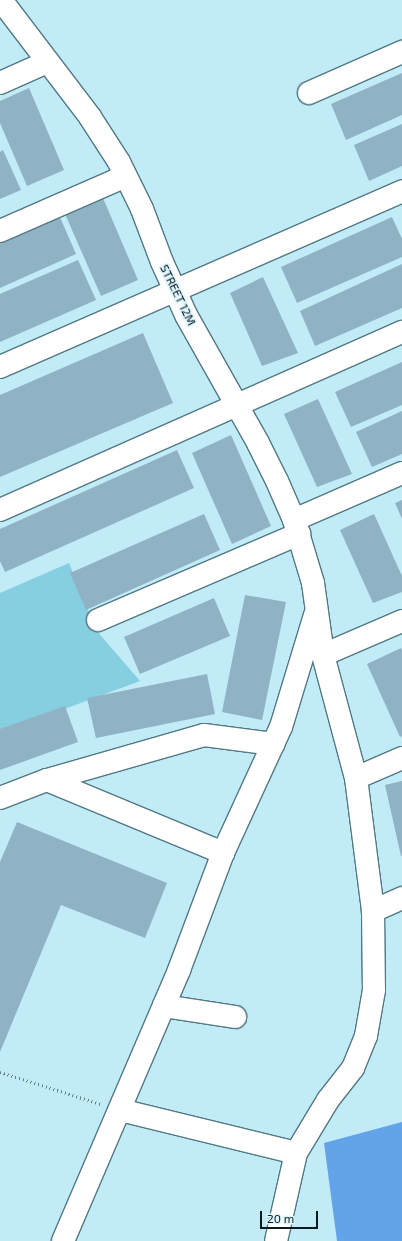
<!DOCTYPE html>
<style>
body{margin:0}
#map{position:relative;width:402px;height:1241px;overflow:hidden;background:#c1ebf6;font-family:"Exo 2",sans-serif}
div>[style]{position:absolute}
.green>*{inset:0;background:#85cfe1}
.water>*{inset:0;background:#63a3e9}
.building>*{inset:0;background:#90b2c5}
.path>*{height:2.5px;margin-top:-1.25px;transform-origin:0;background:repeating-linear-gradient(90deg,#638088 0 1px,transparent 0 4px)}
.roads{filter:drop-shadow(1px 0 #527983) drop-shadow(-1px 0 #527983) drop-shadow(0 1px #527983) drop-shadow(0 -1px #527983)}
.minor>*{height:22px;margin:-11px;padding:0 11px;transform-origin:11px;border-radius:11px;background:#fff}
span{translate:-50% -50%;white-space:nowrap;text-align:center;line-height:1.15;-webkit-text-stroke:3.5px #dcf5fc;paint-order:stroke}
.street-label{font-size:12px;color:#09191d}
.scale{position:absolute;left:260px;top:1211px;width:58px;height:18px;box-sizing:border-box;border:2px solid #09191d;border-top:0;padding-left:5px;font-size:12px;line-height:14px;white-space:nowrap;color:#09191d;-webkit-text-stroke:3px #dcf5fc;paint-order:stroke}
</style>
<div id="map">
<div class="green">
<div style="clip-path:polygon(69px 563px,96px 630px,140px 681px,0 733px,0 593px)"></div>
</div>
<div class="water">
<div style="clip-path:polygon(402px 1122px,402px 1241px,337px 1241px,324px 1143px)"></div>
</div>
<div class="building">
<div style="clip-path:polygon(402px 73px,402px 115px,346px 140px,331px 104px)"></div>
<div style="clip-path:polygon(29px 88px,64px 170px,27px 186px,0 123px,0 101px)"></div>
<div style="clip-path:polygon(402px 124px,402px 166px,369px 181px,354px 145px)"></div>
<div style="clip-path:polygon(3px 150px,21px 190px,0 199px,0 152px)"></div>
<div style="clip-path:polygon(103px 198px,138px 280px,101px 296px,65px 214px)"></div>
<div style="clip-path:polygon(59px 215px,76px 254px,0 288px,0 240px)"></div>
<div style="clip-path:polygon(392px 217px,402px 239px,402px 257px,297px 303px,281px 267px)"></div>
<div style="clip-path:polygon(78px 260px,96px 300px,0 342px,0 294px)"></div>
<div style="clip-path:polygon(402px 264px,402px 308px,315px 346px,300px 311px)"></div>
<div style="clip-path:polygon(263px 277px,298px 353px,262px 366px,230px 293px)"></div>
<div style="clip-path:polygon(143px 333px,173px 403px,0 477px,0 395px)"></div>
<div style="clip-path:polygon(402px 362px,402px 405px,351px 427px,335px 392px)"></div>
<div style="clip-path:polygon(318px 399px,352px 474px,317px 487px,284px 414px)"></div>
<div style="clip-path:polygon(402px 411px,402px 454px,372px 467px,356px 432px)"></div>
<div style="clip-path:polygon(231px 435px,271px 526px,232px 544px,192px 453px)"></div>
<div style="clip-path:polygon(177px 450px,194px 488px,5px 572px,0 561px,0 529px)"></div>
<div style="clip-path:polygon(402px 500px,402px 519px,395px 503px)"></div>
<div style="clip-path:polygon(204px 514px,220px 550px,86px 610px,70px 573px)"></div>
<div style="clip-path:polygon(374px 514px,402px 576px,402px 592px,373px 603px,340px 530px)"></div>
<div style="clip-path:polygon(245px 595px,286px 602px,262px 720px,222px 712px)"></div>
<div style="clip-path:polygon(214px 598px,230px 636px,140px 674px,124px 637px)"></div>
<div style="clip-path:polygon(401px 648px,402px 651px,402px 736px,400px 737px,367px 664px)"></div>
<div style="clip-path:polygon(207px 674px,215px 714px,96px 738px,87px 698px)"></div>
<div style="clip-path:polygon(65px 706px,78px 742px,0 770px,0 729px)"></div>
<div style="clip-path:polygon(402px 781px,402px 856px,401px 856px,385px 785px)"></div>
<div style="clip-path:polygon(17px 822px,167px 883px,145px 938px,61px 905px,0 1052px,0 862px)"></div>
</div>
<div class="path">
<div style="left:0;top:1072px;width:106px;rotate:17.6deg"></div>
</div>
<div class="roads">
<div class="minor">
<div style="left:1px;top:0;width:147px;rotate:52.7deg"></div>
<div style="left:90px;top:117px;width:54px;rotate:57.2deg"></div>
<div style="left:119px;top:162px;width:52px;rotate:63.9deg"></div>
<div style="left:142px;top:209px;width:57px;rotate:69.3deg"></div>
<div style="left:162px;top:262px;width:58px;rotate:65.6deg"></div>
<div style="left:186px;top:315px;width:147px;rotate:60.6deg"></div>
<div style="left:258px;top:443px;width:42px;rotate:63.4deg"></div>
<div style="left:277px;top:481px;width:43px;rotate:66.4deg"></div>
<div style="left:294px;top:520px;width:66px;rotate:73.2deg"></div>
<div style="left:313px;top:583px;width:73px;rotate:82.1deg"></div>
<div style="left:323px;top:655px;width:127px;rotate:75deg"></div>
<div style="left:356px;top:778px;width:134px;rotate:82.7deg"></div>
<div style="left:373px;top:911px;width:79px;rotate:89.3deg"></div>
<div style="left:374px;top:990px;width:47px;rotate:99.9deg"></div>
<div style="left:366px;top:1036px;width:35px;rotate:112deg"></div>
<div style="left:353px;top:1068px;width:41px;rotate:128deg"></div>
<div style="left:328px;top:1100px;width:62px;rotate:121.1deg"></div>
<div style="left:296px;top:1153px;width:90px;rotate:102.8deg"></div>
<div style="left:0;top:83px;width:51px;rotate:-24.1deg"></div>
<div style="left:309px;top:93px;width:102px;rotate:-23.8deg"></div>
<div style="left:0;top:231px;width:137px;rotate:-23.6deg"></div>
<div style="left:0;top:367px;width:439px;rotate:-23.6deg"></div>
<div style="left:0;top:510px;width:440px;rotate:-23.9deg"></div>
<div style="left:294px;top:520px;width:118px;rotate:-23.5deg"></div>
<div style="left:98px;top:620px;width:219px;rotate:-23.2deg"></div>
<div style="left:323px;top:655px;width:86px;rotate:-23.3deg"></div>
<div style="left:356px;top:778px;width:50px;rotate:-23.5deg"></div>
<div style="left:47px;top:780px;width:191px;rotate:22.5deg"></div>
<div style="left:0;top:798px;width:50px;rotate:-21deg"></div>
<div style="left:47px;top:780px;width:163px;rotate:-16deg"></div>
<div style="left:204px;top:735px;width:70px;rotate:7.4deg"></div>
<div style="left:373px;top:911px;width:32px;rotate:-24deg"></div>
<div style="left:164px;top:1006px;width:72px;rotate:8.8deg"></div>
<div style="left:120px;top:1110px;width:181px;rotate:13.7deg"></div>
<div style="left:63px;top:1241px;width:295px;rotate:-66.8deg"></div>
<div style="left:179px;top:970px;width:125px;rotate:-69.4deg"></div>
<div style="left:223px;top:853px;width:139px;rotate:-65.3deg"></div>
<div style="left:281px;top:727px;width:117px;rotate:-73.1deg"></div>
</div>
</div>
<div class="street-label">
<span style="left:178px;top:295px;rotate:64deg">STREET 12M</span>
</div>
<div class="scale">20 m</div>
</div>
